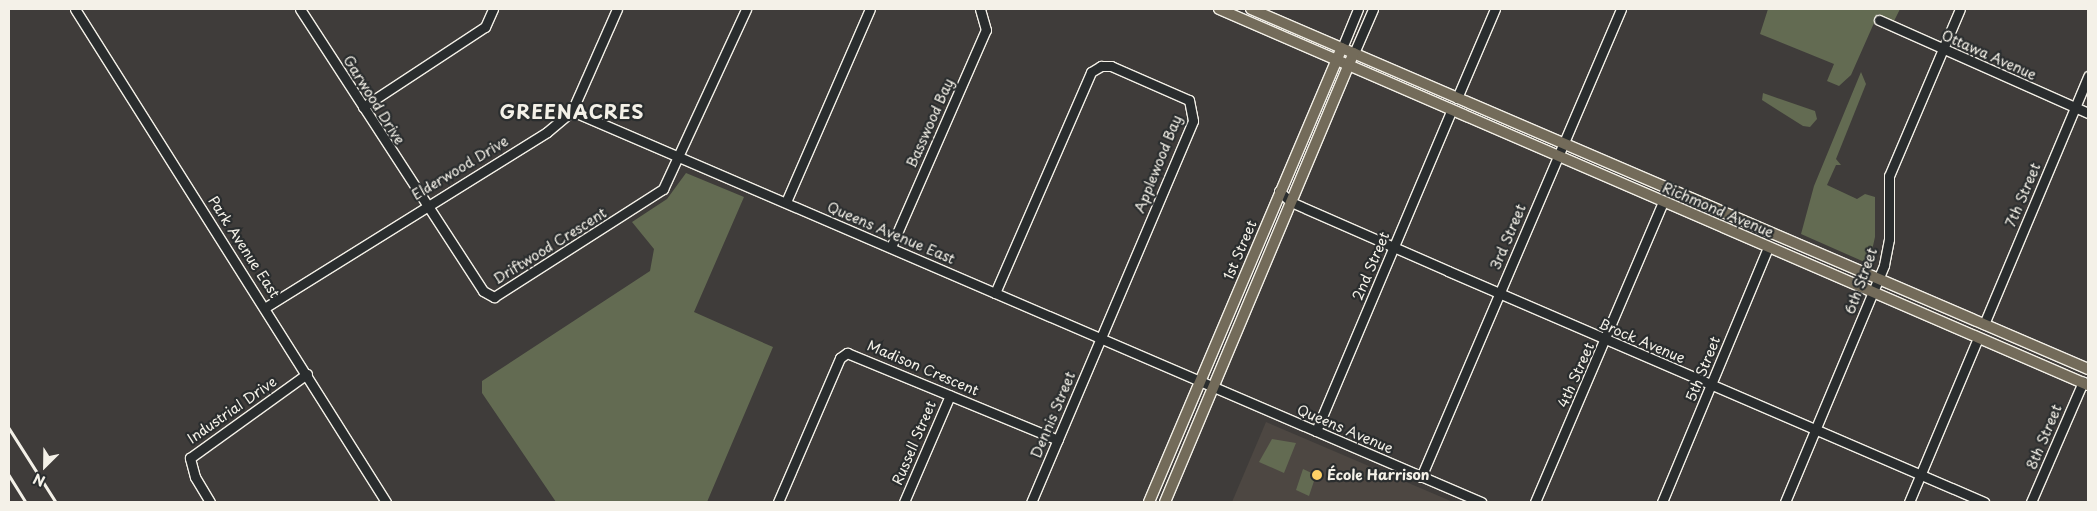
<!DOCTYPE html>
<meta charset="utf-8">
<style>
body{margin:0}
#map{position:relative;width:2097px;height:511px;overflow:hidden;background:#3f3c3a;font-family:"Playpen Sans",sans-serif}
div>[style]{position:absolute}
.built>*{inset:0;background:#4d4742}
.green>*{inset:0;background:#636b52}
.roads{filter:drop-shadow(1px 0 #f4f1e8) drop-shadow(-1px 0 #f4f1e8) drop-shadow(0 1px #f4f1e8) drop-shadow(0 -1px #f4f1e8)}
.minor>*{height:9px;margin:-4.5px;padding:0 4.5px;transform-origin:4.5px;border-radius:4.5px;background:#2a2d2e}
.major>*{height:10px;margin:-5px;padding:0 5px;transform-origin:5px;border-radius:5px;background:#736b5a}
.rail>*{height:2.5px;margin:-1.25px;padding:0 1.25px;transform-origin:1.25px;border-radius:1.25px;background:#f4f1e8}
.dots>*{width:14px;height:14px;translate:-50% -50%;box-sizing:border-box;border:2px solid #2a2d2e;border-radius:50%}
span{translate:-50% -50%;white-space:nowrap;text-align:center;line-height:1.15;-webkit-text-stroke:4.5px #2a2d2e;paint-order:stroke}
.street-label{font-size:14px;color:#f4f1e8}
.poi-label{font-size:14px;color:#f4f1e8;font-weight:700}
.left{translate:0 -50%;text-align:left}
.district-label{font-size:19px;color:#f4f1e8;font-weight:700;letter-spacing:1px}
.frame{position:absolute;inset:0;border:10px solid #f4f1e8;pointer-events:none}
.north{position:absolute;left:20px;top:441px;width:50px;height:50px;-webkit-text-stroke:4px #2a2d2e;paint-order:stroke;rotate:203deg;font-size:14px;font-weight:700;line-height:20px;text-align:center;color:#f4f1e8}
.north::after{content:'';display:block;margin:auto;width:18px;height:22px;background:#f4f1e8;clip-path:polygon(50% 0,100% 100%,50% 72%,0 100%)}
</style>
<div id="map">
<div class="built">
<div style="clip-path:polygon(1266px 422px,1453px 502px,1232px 502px)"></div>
</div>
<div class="green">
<div style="clip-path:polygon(1768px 9px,1900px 9px,1894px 21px,1878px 14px,1851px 75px,1839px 86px,1827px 81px,1834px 64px,1760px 34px)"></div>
<div style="clip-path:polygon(1861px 72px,1866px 84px,1836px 159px,1841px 165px,1836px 165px,1827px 185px,1857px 199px,1865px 194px,1875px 197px,1875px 237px,1869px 264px,1801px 234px,1814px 186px)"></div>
<div style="clip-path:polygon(1763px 93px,1815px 111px,1817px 119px,1810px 127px,1803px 126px,1762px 100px)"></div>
<div style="clip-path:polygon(686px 173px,744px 197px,694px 312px,773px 347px,707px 502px,556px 502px,482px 393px,482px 381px,650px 271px,654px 249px,632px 222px,667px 199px)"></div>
<div style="clip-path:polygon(1272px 439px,1296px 443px,1284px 473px,1259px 462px)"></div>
<div style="clip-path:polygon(1303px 469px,1316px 475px,1309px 496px,1296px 490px)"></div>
</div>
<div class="roads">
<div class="minor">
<div style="left:75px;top:9px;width:583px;rotate:57.75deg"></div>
<div style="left:300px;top:9px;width:336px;rotate:57deg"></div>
<div style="left:483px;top:291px;width:13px;rotate:29deg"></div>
<div style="left:494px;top:297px;width:201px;rotate:-32.6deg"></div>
<div style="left:663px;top:189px;width:198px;rotate:-65.2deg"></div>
<div style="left:1879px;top:20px;width:229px;rotate:24deg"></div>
<div style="left:1342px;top:48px;width:42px;rotate:-67.7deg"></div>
<div style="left:1354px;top:53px;width:48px;rotate:-66.6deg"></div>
<div style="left:1457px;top:98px;width:97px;rotate:-66.9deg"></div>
<div style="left:363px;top:107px;width:146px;rotate:-33.3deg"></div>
<div style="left:485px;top:27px;width:20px;rotate:-66deg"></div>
<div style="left:572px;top:111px;width:990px;rotate:23.27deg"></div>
<div style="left:1279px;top:191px;width:16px;rotate:43deg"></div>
<div style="left:1291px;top:202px;width:171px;rotate:23.7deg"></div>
<div style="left:1448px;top:271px;width:584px;rotate:23.31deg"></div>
<div style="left:786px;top:202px;width:210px;rotate:-66.5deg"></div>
<div style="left:891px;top:247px;width:237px;rotate:-66.4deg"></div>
<div style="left:986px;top:30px;width:22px;rotate:-106deg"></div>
<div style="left:995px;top:293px;width:241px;rotate:-66.5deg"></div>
<div style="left:1091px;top:72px;width:12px;rotate:-31deg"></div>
<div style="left:1101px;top:66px;width:10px"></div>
<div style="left:1111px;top:66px;width:85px;rotate:23.6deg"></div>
<div style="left:1189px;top:100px;width:21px;rotate:79deg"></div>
<div style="left:1193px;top:121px;width:414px;rotate:113deg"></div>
<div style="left:266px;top:307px;width:331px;rotate:-31.9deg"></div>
<div style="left:547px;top:132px;width:33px;rotate:-40deg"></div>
<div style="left:572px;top:111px;width:111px;rotate:-66.2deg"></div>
<div style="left:1984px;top:324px;width:269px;rotate:-67.2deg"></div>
<div style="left:1316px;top:431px;width:347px;rotate:-67.1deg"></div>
<div style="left:1421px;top:477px;width:509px;rotate:-66.86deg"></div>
<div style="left:210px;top:502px;width:29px;rotate:-121deg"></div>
<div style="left:195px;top:477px;width:20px;rotate:-105deg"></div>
<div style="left:190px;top:458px;width:144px;rotate:-35.7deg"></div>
<div style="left:778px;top:502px;width:157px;rotate:-66.7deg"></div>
<div style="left:840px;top:358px;width:9px;rotate:-36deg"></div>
<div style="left:847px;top:353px;width:228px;rotate:22.4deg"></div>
<div style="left:904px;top:502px;width:116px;rotate:-66.7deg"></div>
<div style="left:1535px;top:502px;width:326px;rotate:-66.9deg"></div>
<div style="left:1662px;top:502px;width:276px;rotate:-67.4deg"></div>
<div style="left:1785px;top:502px;width:257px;rotate:-67.3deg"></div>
<div style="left:1884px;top:265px;width:26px;rotate:-79deg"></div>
<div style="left:1889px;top:239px;width:63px;rotate:-90deg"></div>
<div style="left:1889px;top:176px;width:181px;rotate:-67deg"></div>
<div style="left:1909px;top:502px;width:178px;rotate:-67.2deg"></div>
<div style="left:2031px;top:502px;width:131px;rotate:-66.6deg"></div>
</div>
<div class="major">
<div style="left:1219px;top:9px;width:947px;rotate:23.4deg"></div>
<div style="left:1251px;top:9px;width:911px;rotate:23.27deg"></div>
<div style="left:1149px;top:502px;width:493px;rotate:-67deg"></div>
<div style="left:1165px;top:502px;width:487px;rotate:-67.2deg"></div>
</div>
</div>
<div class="rail">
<div style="left:9px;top:428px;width:88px;rotate:57.6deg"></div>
<div style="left:9px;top:475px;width:32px;rotate:58deg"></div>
</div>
<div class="dots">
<div style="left:1317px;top:475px;background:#ffd166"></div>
</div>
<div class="street-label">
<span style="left:1989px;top:55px;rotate:24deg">Ottawa Avenue</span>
<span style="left:374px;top:100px;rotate:58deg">Garwood Drive</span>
<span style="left:930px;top:123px;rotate:-66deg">Basswood Bay</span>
<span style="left:1158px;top:164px;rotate:-68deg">Applewood Bay</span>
<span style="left:460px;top:168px;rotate:-31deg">Elderwood Drive</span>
<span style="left:2023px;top:195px;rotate:-67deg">7th Street</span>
<span style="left:1718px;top:210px;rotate:23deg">Richmond Avenue</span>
<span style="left:891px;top:233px;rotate:23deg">Queens Avenue East</span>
<span style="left:1508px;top:237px;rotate:-67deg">3rd Street</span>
<span style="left:550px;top:246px;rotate:-32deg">Driftwood Crescent</span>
<span style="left:244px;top:247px;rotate:57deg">Park Avenue East</span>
<span style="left:1240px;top:250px;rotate:-67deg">1st Street</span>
<span style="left:1371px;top:266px;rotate:-67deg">2nd Street</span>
<span style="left:1861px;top:281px;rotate:-70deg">6th Street</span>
<span style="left:1642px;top:341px;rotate:23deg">Brock Avenue</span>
<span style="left:923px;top:368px;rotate:23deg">Madison Crescent</span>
<span style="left:1703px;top:369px;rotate:-68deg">5th Street</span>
<span style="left:1576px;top:375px;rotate:-66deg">4th Street</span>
<span style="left:232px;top:410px;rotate:-35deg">Industrial Drive</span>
<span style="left:1053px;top:415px;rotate:-67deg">Dennis Street</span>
<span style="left:1345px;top:429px;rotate:23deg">Queens Avenue</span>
<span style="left:2044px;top:437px;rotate:-67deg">8th Street</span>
<span style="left:914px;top:443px;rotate:-67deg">Russell Street</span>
</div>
<div class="poi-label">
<span class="left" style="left:1327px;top:475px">École Harrison</span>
</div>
<div class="district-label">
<span style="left:572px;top:112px">GREENACRES</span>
</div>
<div class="frame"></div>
<div class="north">N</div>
</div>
